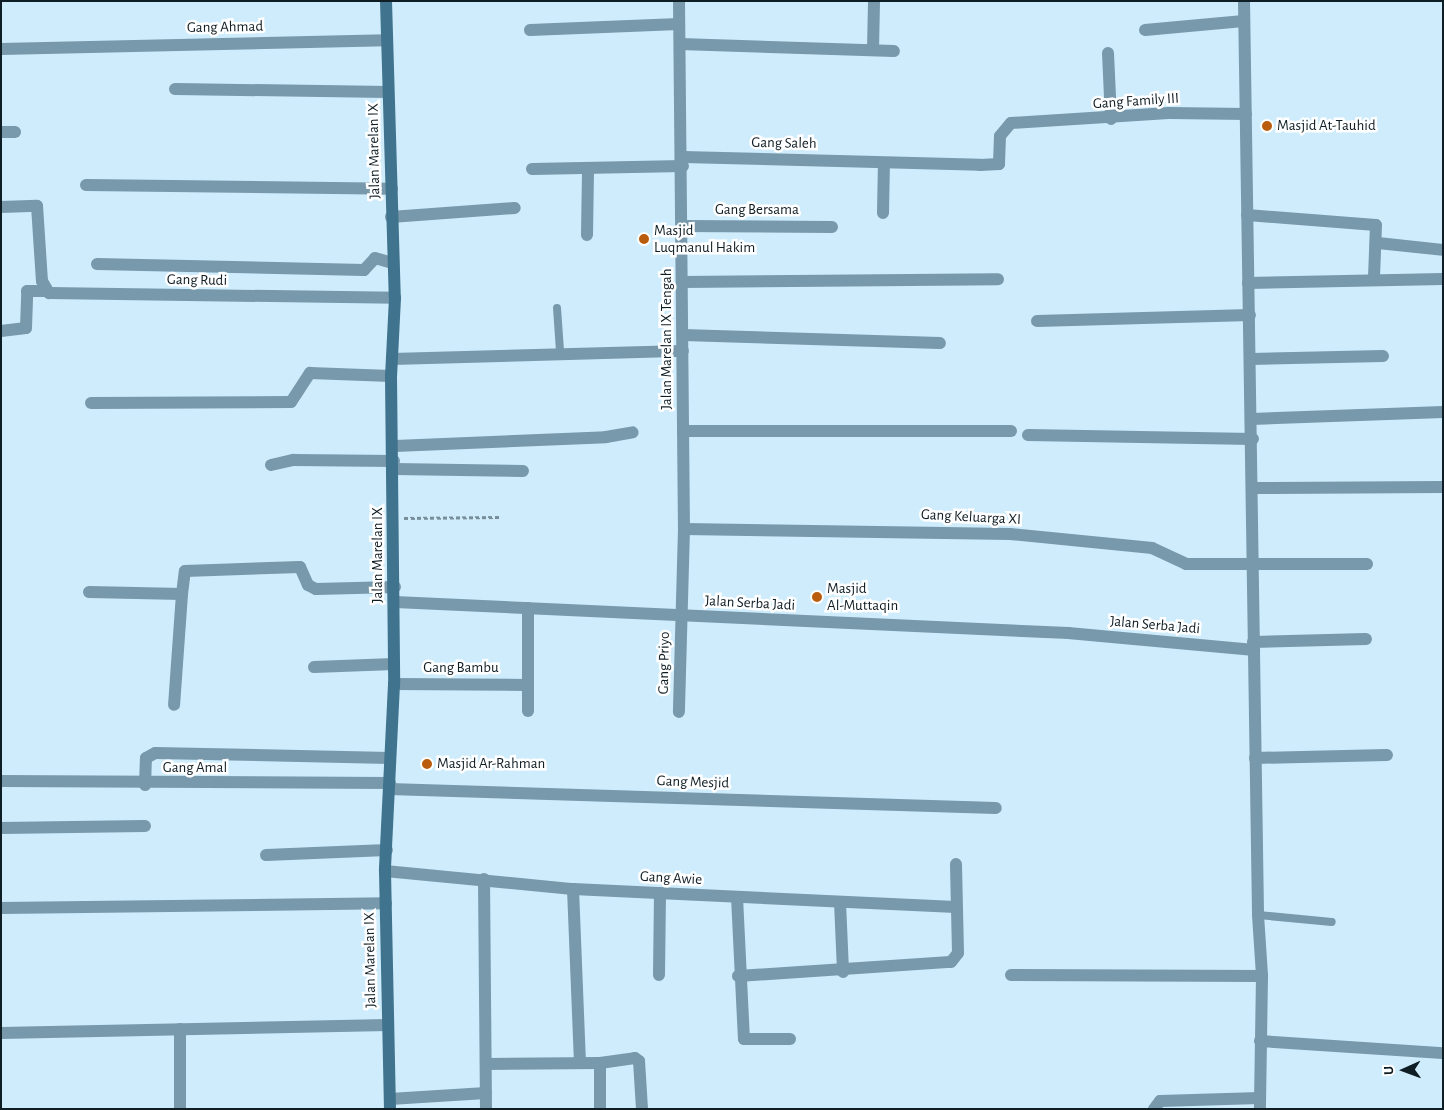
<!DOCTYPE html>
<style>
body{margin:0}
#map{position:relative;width:1444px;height:1110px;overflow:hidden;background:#ceecfc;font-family:"Alegreya Sans",sans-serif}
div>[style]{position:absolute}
.path>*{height:2.5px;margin-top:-1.25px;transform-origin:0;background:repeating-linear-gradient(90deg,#788f9b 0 4px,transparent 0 6.5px)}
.service>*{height:8px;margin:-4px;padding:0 4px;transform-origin:4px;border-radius:4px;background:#7899ab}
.minor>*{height:12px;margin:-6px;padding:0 6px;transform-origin:6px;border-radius:6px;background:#7899ab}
.tertiary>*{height:12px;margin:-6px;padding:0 6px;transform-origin:6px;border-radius:6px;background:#7899ab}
.secondary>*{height:12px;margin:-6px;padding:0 6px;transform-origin:6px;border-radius:6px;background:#40738d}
.dots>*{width:14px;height:14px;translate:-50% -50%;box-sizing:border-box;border:2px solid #fff;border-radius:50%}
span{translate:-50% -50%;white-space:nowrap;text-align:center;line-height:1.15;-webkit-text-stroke:5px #fff;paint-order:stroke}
.street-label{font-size:15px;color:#0f1d24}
.poi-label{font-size:15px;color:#0f1d24}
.left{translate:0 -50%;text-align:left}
.frame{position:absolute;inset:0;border:2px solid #0f1d24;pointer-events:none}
.north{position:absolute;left:1379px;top:1045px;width:50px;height:50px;-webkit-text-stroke:4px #fff;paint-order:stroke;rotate:268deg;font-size:14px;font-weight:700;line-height:20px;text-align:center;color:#0f1d24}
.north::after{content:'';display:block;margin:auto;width:18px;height:22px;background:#0f1d24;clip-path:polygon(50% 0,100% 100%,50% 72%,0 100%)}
</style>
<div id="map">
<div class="path">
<div style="left:404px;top:518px;width:96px;rotate:-0.6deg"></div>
</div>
<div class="service">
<div style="left:557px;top:308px;width:43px;rotate:86deg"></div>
<div style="left:1258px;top:915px;width:74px;rotate:5.4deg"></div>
</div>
<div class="minor">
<div style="left:679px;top:1px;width:528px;rotate:89.46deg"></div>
<div style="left:684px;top:529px;width:183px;rotate:91.6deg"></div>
<div style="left:1244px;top:1px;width:914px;rotate:89.12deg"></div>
<div style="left:1258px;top:915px;width:61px;rotate:86.2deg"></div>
<div style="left:1262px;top:976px;width:133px;rotate:90.9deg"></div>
<div style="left:530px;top:30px;width:149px;rotate:-2.3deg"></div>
<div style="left:1145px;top:30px;width:99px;rotate:-5.2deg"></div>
<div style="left:680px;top:44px;width:214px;rotate:1.9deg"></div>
<div style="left:1px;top:49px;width:385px;rotate:-1.3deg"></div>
<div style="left:873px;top:50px;width:49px;rotate:-88.8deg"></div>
<div style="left:1108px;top:53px;width:66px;rotate:87.4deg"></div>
<div style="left:175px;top:89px;width:213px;rotate:0.8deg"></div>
<div style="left:1px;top:132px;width:14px"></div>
<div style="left:683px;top:157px;width:297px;rotate:1.5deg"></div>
<div style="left:980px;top:165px;width:19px;rotate:-3deg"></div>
<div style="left:999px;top:164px;width:28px;rotate:-88deg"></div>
<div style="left:1000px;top:136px;width:17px;rotate:-50deg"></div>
<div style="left:1011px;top:123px;width:158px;rotate:-3.6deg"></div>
<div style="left:1169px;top:113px;width:77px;rotate:0.7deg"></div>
<div style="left:532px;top:169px;width:151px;rotate:-1.1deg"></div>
<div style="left:86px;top:185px;width:306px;rotate:0.7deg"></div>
<div style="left:1px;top:207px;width:36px;rotate:-2deg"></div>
<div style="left:37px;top:206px;width:75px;rotate:86.2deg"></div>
<div style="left:42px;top:281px;width:14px;rotate:60deg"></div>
<div style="left:49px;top:293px;width:346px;rotate:0.8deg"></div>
<div style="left:883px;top:213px;width:50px;rotate:-88.9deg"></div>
<div style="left:1247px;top:215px;width:129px;rotate:4.4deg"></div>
<div style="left:1376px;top:225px;width:53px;rotate:92.2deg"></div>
<div style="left:391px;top:217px;width:124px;rotate:-4.2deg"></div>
<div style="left:682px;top:226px;width:150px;rotate:0.4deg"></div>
<div style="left:587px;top:235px;width:67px;rotate:-89.1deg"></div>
<div style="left:1378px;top:243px;width:65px;rotate:6.1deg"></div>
<div style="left:97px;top:264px;width:267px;rotate:1.3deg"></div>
<div style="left:364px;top:270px;width:16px;rotate:-47deg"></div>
<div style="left:375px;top:258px;width:19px;rotate:16deg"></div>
<div style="left:683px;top:282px;width:315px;rotate:-0.5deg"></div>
<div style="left:1248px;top:283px;width:195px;rotate:-1.2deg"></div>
<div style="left:1037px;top:321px;width:213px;rotate:-1.6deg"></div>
<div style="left:1px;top:331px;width:25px;rotate:-7deg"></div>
<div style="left:26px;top:328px;width:37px;rotate:-88deg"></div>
<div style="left:27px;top:291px;width:18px"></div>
<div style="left:683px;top:335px;width:257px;rotate:1.8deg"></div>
<div style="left:392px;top:359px;width:291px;rotate:-1.6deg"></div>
<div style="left:1251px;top:359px;width:132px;rotate:-1.3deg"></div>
<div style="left:91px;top:403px;width:200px;rotate:-0.3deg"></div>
<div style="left:291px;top:402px;width:35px;rotate:-57deg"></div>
<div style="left:310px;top:373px;width:81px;rotate:2.1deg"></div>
<div style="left:1252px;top:419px;width:191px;rotate:-2.1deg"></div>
<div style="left:683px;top:431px;width:328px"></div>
<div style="left:1028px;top:435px;width:225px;rotate:1deg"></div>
<div style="left:395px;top:446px;width:211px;rotate:-2.4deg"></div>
<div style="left:606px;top:437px;width:27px;rotate:-10deg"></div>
<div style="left:271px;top:465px;width:23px;rotate:-13deg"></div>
<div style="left:293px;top:460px;width:101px;rotate:0.6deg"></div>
<div style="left:394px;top:469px;width:129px;rotate:0.9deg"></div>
<div style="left:1253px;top:488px;width:190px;rotate:-0.3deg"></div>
<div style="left:684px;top:529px;width:326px;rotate:0.9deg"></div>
<div style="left:1010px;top:534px;width:143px;rotate:5.6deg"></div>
<div style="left:1152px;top:548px;width:38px;rotate:25deg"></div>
<div style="left:1186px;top:564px;width:181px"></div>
<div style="left:89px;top:592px;width:93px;rotate:1.2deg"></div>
<div style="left:182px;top:594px;width:111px;rotate:94.1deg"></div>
<div style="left:182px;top:594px;width:23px;rotate:-83deg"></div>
<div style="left:185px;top:571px;width:115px;rotate:-2deg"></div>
<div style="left:300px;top:567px;width:20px;rotate:66deg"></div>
<div style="left:308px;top:585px;width:9px;rotate:27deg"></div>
<div style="left:316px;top:589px;width:79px;rotate:-1.5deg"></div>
<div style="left:395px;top:602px;width:674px;rotate:2.64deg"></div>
<div style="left:1068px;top:633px;width:187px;rotate:5.2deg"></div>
<div style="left:528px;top:608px;width:103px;rotate:90deg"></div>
<div style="left:1253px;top:642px;width:113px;rotate:-1.5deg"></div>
<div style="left:314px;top:667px;width:80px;rotate:-2.1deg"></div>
<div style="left:394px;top:684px;width:133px;rotate:0.4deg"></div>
<div style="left:1255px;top:758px;width:132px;rotate:-1.3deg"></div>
<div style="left:1px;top:781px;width:389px;rotate:0.3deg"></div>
<div style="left:145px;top:785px;width:27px;rotate:-88deg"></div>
<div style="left:146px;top:758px;width:10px;rotate:-29deg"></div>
<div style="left:155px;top:753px;width:235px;rotate:1.2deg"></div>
<div style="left:389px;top:789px;width:607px;rotate:1.79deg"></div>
<div style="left:1px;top:828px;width:144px;rotate:-0.8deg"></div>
<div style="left:266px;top:855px;width:121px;rotate:-2.4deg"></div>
<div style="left:385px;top:871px;width:189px;rotate:5.5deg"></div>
<div style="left:573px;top:889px;width:383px;rotate:2.7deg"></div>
<div style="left:484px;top:879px;width:230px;rotate:89.5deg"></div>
<div style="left:573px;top:889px;width:174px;rotate:87.7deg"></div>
<div style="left:737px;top:897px;width:142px;rotate:87.2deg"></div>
<div style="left:744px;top:1039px;width:46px"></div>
<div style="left:840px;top:902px;width:70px;rotate:87.5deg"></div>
<div style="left:1px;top:908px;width:385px;rotate:-0.7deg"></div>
<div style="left:659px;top:975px;width:82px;rotate:-89.3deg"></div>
<div style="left:1011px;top:975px;width:251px;rotate:0.2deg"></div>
<div style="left:738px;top:976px;width:213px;rotate:-3.8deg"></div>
<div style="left:951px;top:962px;width:11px;rotate:-52deg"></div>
<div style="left:958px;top:953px;width:89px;rotate:-91.3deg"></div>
<div style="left:1260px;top:1041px;width:183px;rotate:3.8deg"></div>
<div style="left:600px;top:1063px;width:35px;rotate:-8deg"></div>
<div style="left:635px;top:1058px;width:5px;rotate:37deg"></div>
<div style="left:639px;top:1061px;width:48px;rotate:86.4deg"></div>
<div style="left:487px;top:1064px;width:113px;rotate:-0.5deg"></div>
<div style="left:600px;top:1063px;width:46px;rotate:90deg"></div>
<div style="left:390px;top:1099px;width:96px;rotate:-3.6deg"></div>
<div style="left:180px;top:1109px;width:80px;rotate:-90deg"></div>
<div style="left:1154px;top:1109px;width:10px;rotate:-53deg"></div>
<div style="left:1160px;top:1101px;width:100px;rotate:-1.7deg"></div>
</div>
<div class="tertiary">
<div style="left:1px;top:1033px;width:387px;rotate:-1.2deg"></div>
</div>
<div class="secondary">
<div style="left:386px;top:1px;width:297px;rotate:88.3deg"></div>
<div style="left:395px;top:298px;width:78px;rotate:92.9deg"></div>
<div style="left:391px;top:376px;width:308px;rotate:89.4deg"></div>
<div style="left:394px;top:684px;width:187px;rotate:92.8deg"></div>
<div style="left:385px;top:871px;width:238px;rotate:88.8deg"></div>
</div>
<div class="dots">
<div style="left:1267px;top:126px;background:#ba5c0e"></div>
<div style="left:644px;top:239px;background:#ba5c0e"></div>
<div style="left:817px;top:597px;background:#ba5c0e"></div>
<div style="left:427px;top:764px;background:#ba5c0e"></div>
</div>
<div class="street-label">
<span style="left:225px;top:27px;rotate:-1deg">Gang Ahmad</span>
<span style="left:1136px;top:101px;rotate:-4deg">Gang Family III</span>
<span style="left:784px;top:143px;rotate:1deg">Gang Saleh</span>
<span style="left:374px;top:151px;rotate:-91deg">Jalan Marelan IX</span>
<span style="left:757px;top:210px">Gang Bersama</span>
<span style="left:197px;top:280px;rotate:1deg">Gang Rudi</span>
<span style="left:667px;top:339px;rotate:-90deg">Jalan Marelan IX Tengah</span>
<span style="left:971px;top:517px;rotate:3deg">Gang Keluarga XI</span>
<span style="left:378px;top:555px;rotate:-90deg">Jalan Marelan IX</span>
<span style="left:750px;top:603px;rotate:3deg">Jalan Serba Jadi</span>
<span style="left:1155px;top:625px;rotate:5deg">Jalan Serba Jadi</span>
<span style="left:664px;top:663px;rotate:-89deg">Gang Priyo</span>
<span style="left:461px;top:668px">Gang Bambu</span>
<span style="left:195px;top:768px">Gang Amal</span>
<span style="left:693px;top:782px;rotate:2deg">Gang Mesjid</span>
<span style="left:671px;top:878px;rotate:3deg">Gang Awie</span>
<span style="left:370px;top:960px;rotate:-91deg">Jalan Marelan IX</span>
</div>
<div class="poi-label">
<span class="left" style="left:1277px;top:126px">Masjid At-Tauhid</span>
<span class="left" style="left:654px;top:239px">Masjid<br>Luqmanul Hakim</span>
<span class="left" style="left:827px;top:597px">Masjid<br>Al-Muttaqin</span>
<span class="left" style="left:437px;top:764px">Masjid Ar-Rahman</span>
</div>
<div class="frame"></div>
<div class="north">U</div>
</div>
